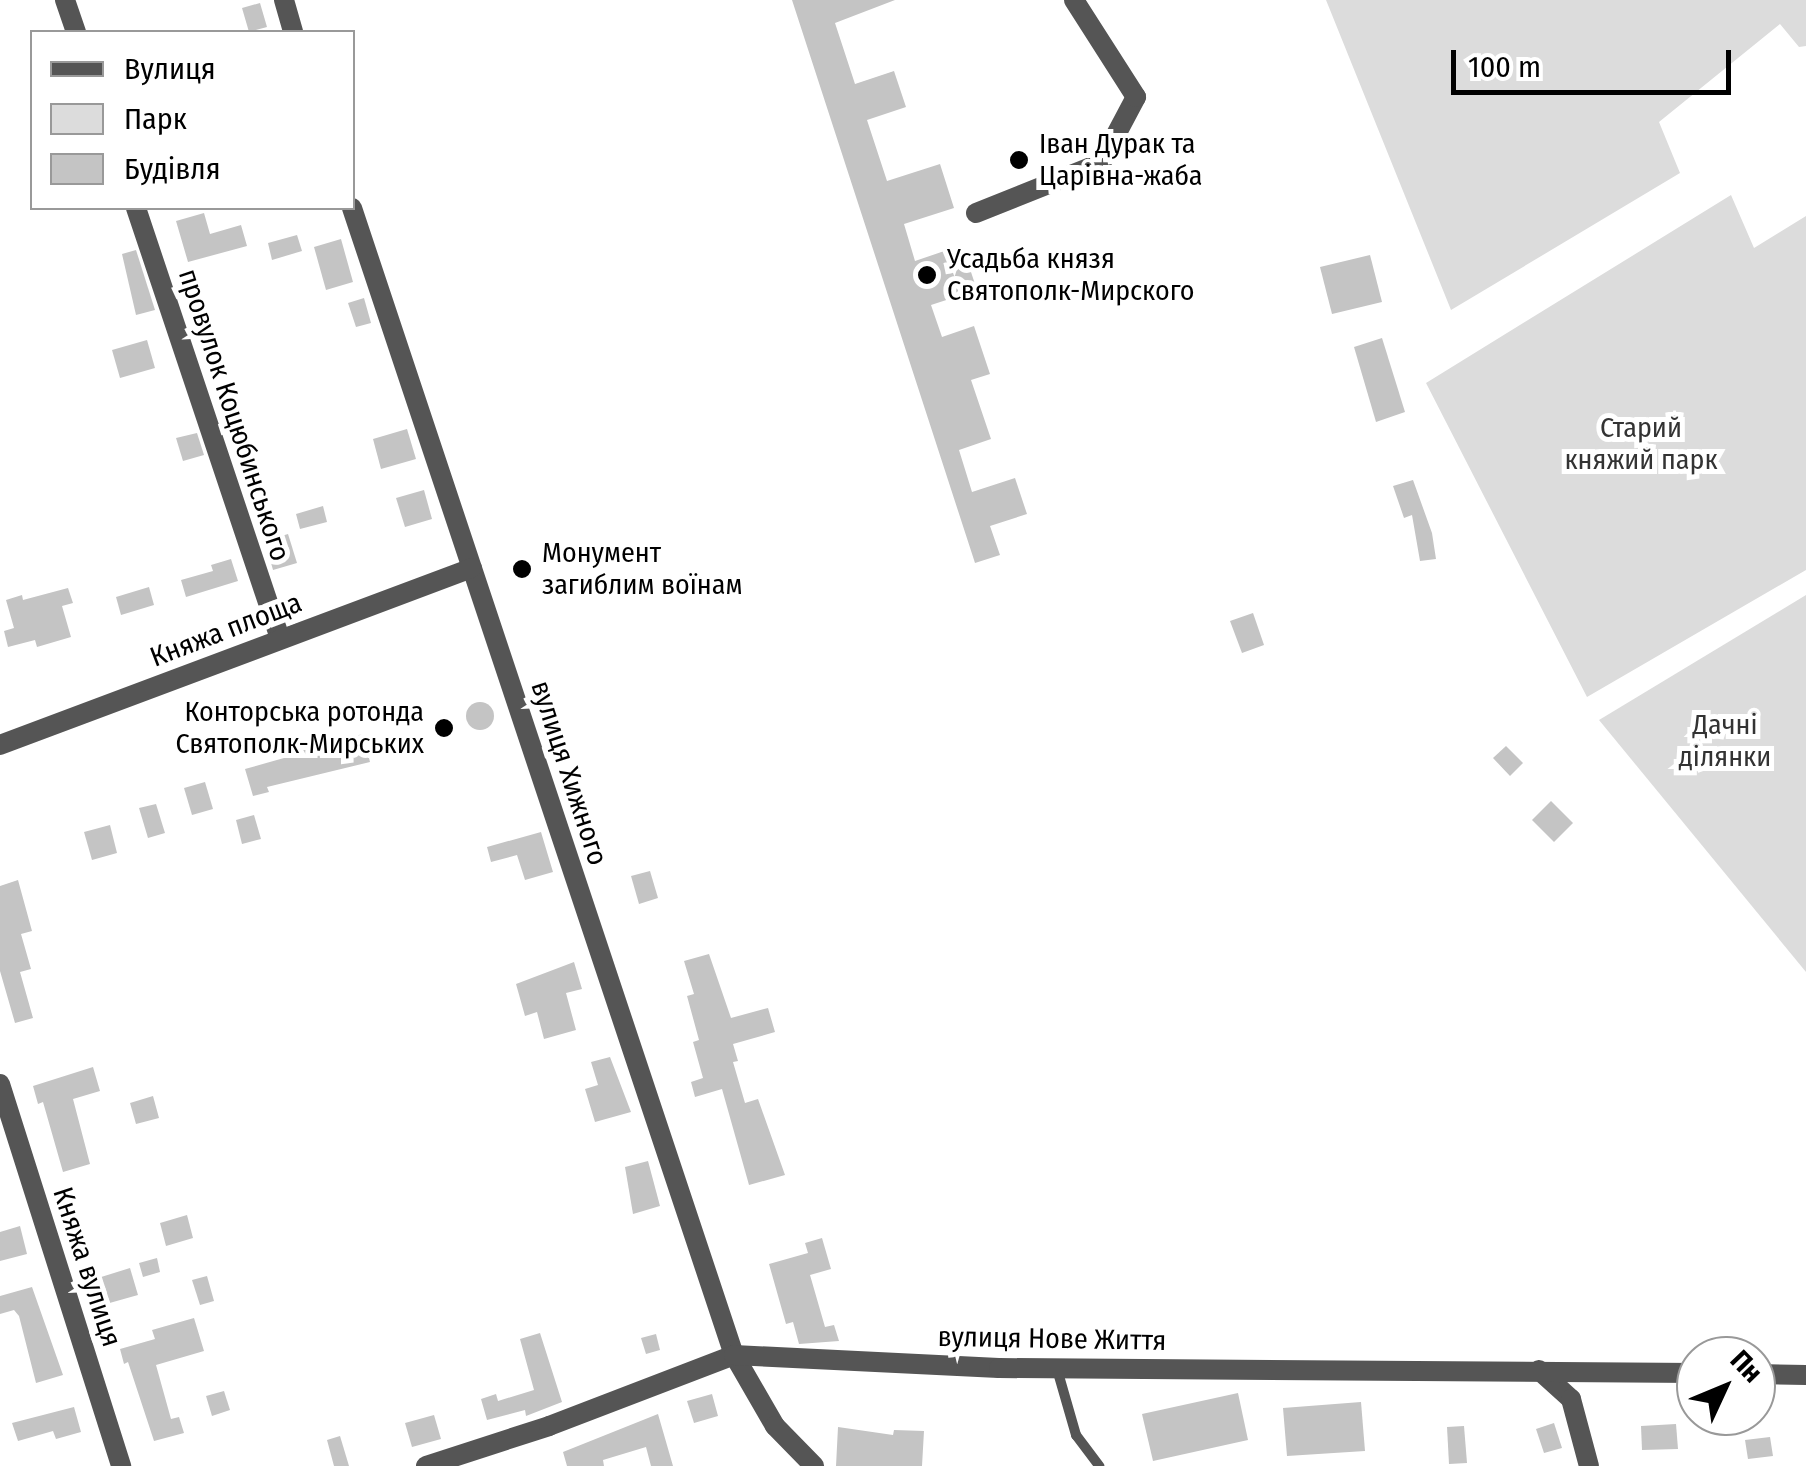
<!DOCTYPE html>
<meta charset="utf-8">
<style>
body{margin:0}
#map{position:relative;width:1806px;height:1466px;overflow:hidden;background:#fff;font-family:"Fira Sans Condensed",sans-serif}
div>[style]{position:absolute}
.green>*{inset:0;background:#dcdcdc}
.building>*{inset:0;background:#c4c4c4}
.round{border-radius:50%}
.service>*{height:10px;margin:-5px;padding:0 5px;transform-origin:5px;border-radius:5px;background:#555}
.minor>*{height:20px;margin:-10px;padding:0 10px;transform-origin:10px;border-radius:10px;background:#555}
.dots>*{width:28px;height:28px;translate:-50% -50%;box-sizing:border-box;border:5px solid #fff;border-radius:50%}
span{translate:-50% -50%;white-space:nowrap;text-align:center;line-height:1.15;-webkit-text-stroke:10px #fff;paint-order:stroke}
.poi-label{font-size:28px;color:#000}
.left{translate:0 -50%;text-align:left}
.right{translate:-100% -50%;text-align:right}
.street-label{font-size:28px;color:#000}
.park-label{font-size:28px;color:#333}
.legend{position:absolute;left:30px;top:30px;width:325px;height:180px;box-sizing:border-box;background:#fff;border:2px solid #999;margin:0;padding:12px 18px;list-style:none;font-size:30px;color:#000}
.legend li{display:flex;align-items:center;gap:20px;height:50px}
.legend b{width:50px;border:2px solid #999}
.north{position:absolute;left:1676px;top:1336px;width:100px;height:100px;box-sizing:border-box;background:#fff;border:2px solid #999;border-radius:50%;rotate:46deg;font-size:28px;font-weight:700;line-height:40px;text-align:center;color:#000}
.north::after{content:'';display:block;margin:auto;width:35px;height:45px;background:#000;clip-path:polygon(50% 0,100% 100%,50% 72%,0 100%)}
.scale{position:absolute;left:1451px;top:50px;width:280px;height:45px;box-sizing:border-box;border:5px solid #000;border-top:0;padding-left:12px;font-size:30px;line-height:35px;white-space:nowrap;color:#000;-webkit-text-stroke:8px #fff;paint-order:stroke}
</style>
<div id="map">
<div class="green">
<div style="clip-path:polygon(1326px 0,1806px 0,1806px 46px,1799px 47px,1780px 24px,1659px 122px,1680px 173px,1451px 310px)"></div>
<div style="clip-path:polygon(1731px 195px,1754px 248px,1806px 216px,1806px 570px,1587px 697px,1426px 383px)"></div>
<div style="clip-path:polygon(1806px 595px,1806px 972px,1599px 720px)"></div>
</div>
<div class="building">
<div style="clip-path:polygon(792px 0,895px 0,835px 23px,855px 84px,894px 71px,906px 107px,867px 120px,887px 181px,940px 164px,954px 208px,904px 224px,915px 261px,962px 245px,977px 290px,931px 305px,942px 337px,974px 326px,990px 374px,971px 380px,991px 439px,959px 450px,972px 492px,1015px 478px,1027px 514px,990px 526px,1000px 555px,975px 563px)"></div>
<div style="clip-path:polygon(260px 3px,267px 27px,249px 32px,242px 8px)"></div>
<div style="clip-path:polygon(204px 213px,210px 234px,241px 225px,247px 246px,188px 262px,176px 221px)"></div>
<div style="clip-path:polygon(297px 235px,302px 251px,272px 260px,268px 243px)"></div>
<div style="clip-path:polygon(341px 239px,353px 282px,326px 290px,314px 247px)"></div>
<div style="clip-path:polygon(136px 250px,155px 310px,136px 315px,122px 254px)"></div>
<div style="clip-path:polygon(1370px 255px,1382px 302px,1332px 314px,1320px 267px)"></div>
<div style="clip-path:polygon(364px 298px,371px 323px,356px 327px,348px 303px)"></div>
<div style="clip-path:polygon(1382px 338px,1405px 412px,1376px 422px,1354px 347px)"></div>
<div style="clip-path:polygon(147px 340px,155px 368px,120px 378px,112px 350px)"></div>
<div style="clip-path:polygon(407px 429px,416px 459px,381px 469px,373px 439px)"></div>
<div style="clip-path:polygon(197px 433px,204px 455px,183px 461px,176px 438px)"></div>
<div style="clip-path:polygon(1413px 480px,1432px 533px,1436px 559px,1420px 561px,1412px 515px,1404px 518px,1393px 486px)"></div>
<div style="clip-path:polygon(424px 490px,432px 519px,405px 527px,396px 498px)"></div>
<div style="clip-path:polygon(323px 506px,327px 522px,300px 529px,296px 514px)"></div>
<div style="clip-path:polygon(288px 534px,297px 563px,273px 570px,265px 541px)"></div>
<div style="clip-path:polygon(231px 559px,238px 581px,186px 597px,181px 580px,213px 571px,211px 565px)"></div>
<div style="clip-path:polygon(149px 587px,154px 605px,121px 615px,116px 597px)"></div>
<div style="clip-path:polygon(68px 588px,73px 603px,62px 606px,71px 637px,37px 647px,35px 640px,8px 647px,4px 631px,14px 628px,6px 600px,22px 595px,23px 600px)"></div>
<div style="clip-path:polygon(1253px 613px,1264px 645px,1242px 653px,1230px 621px)"></div>
<div class="round" style="left:466px;top:702px;width:28px;height:28px"></div>
<div style="clip-path:polygon(363px 734px,370px 762px,267px 787px,269px 792px,253px 796px,245px 769px,284px 758px,283px 754px)"></div>
<div style="clip-path:polygon(1506px 746px,1523px 763px,1510px 776px,1493px 758px)"></div>
<div style="clip-path:polygon(205px 782px,213px 809px,192px 815px,184px 788px)"></div>
<div style="clip-path:polygon(1551px 801px,1573px 823px,1554px 842px,1532px 820px)"></div>
<div style="clip-path:polygon(156px 804px,165px 833px,148px 838px,139px 808px)"></div>
<div style="clip-path:polygon(254px 815px,261px 839px,242px 844px,236px 820px)"></div>
<div style="clip-path:polygon(110px 825px,117px 853px,92px 860px,84px 832px)"></div>
<div style="clip-path:polygon(541px 832px,553px 872px,525px 880px,517px 855px,491px 862px,487px 847px)"></div>
<div style="clip-path:polygon(650px 871px,658px 898px,639px 904px,631px 876px)"></div>
<div style="clip-path:polygon(18px 880px,32px 931px,21px 934px,31px 969px,20px 972px,33px 1018px,15px 1023px,0 971px,0 886px)"></div>
<div style="clip-path:polygon(709px 954px,731px 1018px,768px 1008px,775px 1032px,733px 1044px,738px 1061px,733px 1062px,745px 1103px,758px 1099px,785px 1175px,749px 1185px,722px 1089px,695px 1097px,691px 1082px,703px 1078px,693px 1042px,699px 1040px,687px 996px,694px 994px,684px 961px)"></div>
<div style="clip-path:polygon(574px 962px,582px 989px,566px 993px,576px 1030px,544px 1039px,537px 1012px,525px 1016px,516px 984px)"></div>
<div style="clip-path:polygon(610px 1057px,631px 1112px,595px 1122px,585px 1089px,598px 1085px,591px 1062px)"></div>
<div style="clip-path:polygon(93px 1067px,100px 1091px,73px 1099px,90px 1164px,63px 1172px,43px 1102px,38px 1104px,33px 1086px)"></div>
<div style="clip-path:polygon(153px 1096px,159px 1118px,136px 1124px,130px 1103px)"></div>
<div style="clip-path:polygon(648px 1161px,660px 1206px,633px 1214px,625px 1167px)"></div>
<div style="clip-path:polygon(187px 1215px,193px 1238px,166px 1246px,160px 1223px)"></div>
<div style="clip-path:polygon(20px 1226px,27px 1254px,0 1261px,0 1232px)"></div>
<div style="clip-path:polygon(822px 1238px,831px 1269px,810px 1275px,825px 1327px,834px 1325px,839px 1341px,799px 1344px,793px 1322px,786px 1324px,769px 1264px,808px 1253px,805px 1243px)"></div>
<div style="clip-path:polygon(157px 1258px,160px 1272px,143px 1277px,139px 1263px)"></div>
<div style="clip-path:polygon(130px 1268px,138px 1295px,106px 1304px,98px 1278px)"></div>
<div style="clip-path:polygon(207px 1276px,214px 1301px,200px 1305px,192px 1280px)"></div>
<div style="clip-path:polygon(32px 1287px,63px 1375px,36px 1383px,19px 1316px,14px 1310px,0 1314px,0 1296px)"></div>
<div style="clip-path:polygon(194px 1318px,204px 1351px,156px 1365px,171px 1419px,179px 1417px,184px 1433px,154px 1441px,128px 1362px,124px 1364px,120px 1349px,155px 1339px,152px 1330px)"></div>
<div style="clip-path:polygon(540px 1333px,562px 1402px,526px 1416px,525px 1410px,487px 1420px,481px 1399px,496px 1394px,498px 1401px,534px 1390px,520px 1339px)"></div>
<div style="clip-path:polygon(656px 1334px,660px 1350px,646px 1354px,641px 1338px)"></div>
<div style="clip-path:polygon(224px 1391px,230px 1410px,212px 1416px,206px 1396px)"></div>
<div style="clip-path:polygon(1238px 1393px,1248px 1440px,1153px 1461px,1142px 1414px)"></div>
<div style="clip-path:polygon(712px 1394px,718px 1416px,694px 1423px,687px 1401px)"></div>
<div style="clip-path:polygon(1361px 1402px,1365px 1451px,1287px 1456px,1283px 1408px)"></div>
<div style="clip-path:polygon(74px 1407px,81px 1432px,56px 1439px,53px 1431px,18px 1441px,12px 1423px)"></div>
<div style="clip-path:polygon(658px 1414px,673px 1466px,651px 1466px,646px 1447px,603px 1460px,604px 1466px,567px 1466px,563px 1452px)"></div>
<div style="clip-path:polygon(434px 1415px,441px 1439px,412px 1447px,405px 1423px)"></div>
<div style="clip-path:polygon(1554px 1423px,1562px 1448px,1544px 1453px,1536px 1429px)"></div>
<div style="clip-path:polygon(1676px 1424px,1678px 1449px,1642px 1450px,1641px 1426px)"></div>
<div style="clip-path:polygon(1464px 1426px,1467px 1463px,1449px 1464px,1447px 1427px)"></div>
<div style="clip-path:polygon(838px 1427px,893px 1435px,894px 1430px,924px 1431px,922px 1466px,836px 1466px)"></div>
<div style="clip-path:polygon(340px 1436px,349px 1466px,334px 1466px,327px 1440px)"></div>
<div style="clip-path:polygon(1770px 1437px,1773px 1456px,1748px 1459px,1745px 1440px)"></div>
</div>
<div class="service">
<div style="left:1057px;top:1369px;width:69px;rotate:73.9deg"></div>
<div style="left:1076px;top:1435px;width:39px;rotate:53deg"></div>
</div>
<div class="minor">
<div style="left:65px;top:0;width:34px;rotate:71deg"></div>
<div style="left:284px;top:0;width:33px;rotate:74deg"></div>
<div style="left:136px;top:208px;width:454px;rotate:71.5deg"></div>
<div style="left:352px;top:208px;width:1209px;rotate:71.58deg"></div>
<div style="left:734px;top:1355px;width:82px;rotate:60deg"></div>
<div style="left:775px;top:1426px;width:56px;rotate:45.7deg"></div>
<div style="left:976px;top:213px;width:135px;rotate:-21.8deg"></div>
<div style="left:1101px;top:163px;width:75px;rotate:-62.1deg"></div>
<div style="left:1136px;top:97px;width:115px;rotate:-122.6deg"></div>
<div style="left:0;top:745px;width:504px;rotate:-20.56deg"></div>
<div style="left:0;top:1084px;width:401px;rotate:72.4deg"></div>
<div style="left:1539px;top:1370px;width:43px;rotate:42.2deg"></div>
<div style="left:1571px;top:1399px;width:69px;rotate:75deg"></div>
<div style="left:1756px;top:1374px;width:50px;rotate:1.1deg"></div>
<div style="left:426px;top:1466px;width:129px;rotate:-18deg"></div>
<div style="left:549px;top:1426px;width:198px;rotate:-21deg"></div>
<div style="left:734px;top:1355px;width:265px;rotate:2.8deg"></div>
<div style="left:999px;top:1368px;width:697px;rotate:0.41deg"></div>
</div>
<div class="dots">
<div style="left:1019px;top:160px;background:#000"></div>
<div style="left:927px;top:275px;background:#000"></div>
<div style="left:522px;top:569px;background:#000"></div>
<div style="left:444px;top:728px;background:#000"></div>
</div>
<div class="poi-label">
<span class="left" style="left:1039px;top:160px">Іван Дурак та<br>Царівна-жаба</span>
<span class="left" style="left:947px;top:275px">Усадьба князя<br>Святополк-Мирского</span>
<span class="left" style="left:542px;top:569px">Монумент<br>загиблим воїнам</span>
<span class="right" style="left:424px;top:728px">Конторська ротонда<br>Святополк-Мирських</span>
</div>
<div class="street-label">
<span style="left:234px;top:415px;rotate:72deg">провулок Коцюбинського</span>
<span style="left:226px;top:630px;rotate:-21deg">Княжа площа</span>
<span style="left:569px;top:773px;rotate:72deg">вулиця Хижного</span>
<span style="left:87px;top:1267px;rotate:72deg">Княжа вулиця</span>
<span style="left:1052px;top:1339px;rotate:1deg">вулиця Нове Життя</span>
</div>
<div class="park-label">
<span style="left:1641px;top:444px">Старий<br>княжий парк</span>
<span style="left:1725px;top:741px">Дачні<br>ділянки</span>
</div>
<ul class="legend">
<li><b style="height:12px;background:#555"></b>Вулиця</li>
<li><b style="height:28px;background:#dcdcdc"></b>Парк</li>
<li><b style="height:28px;background:#c4c4c4"></b>Будівля</li>
</ul>
<div class="north">Пн</div>
<div class="scale">100 m</div>
</div>
